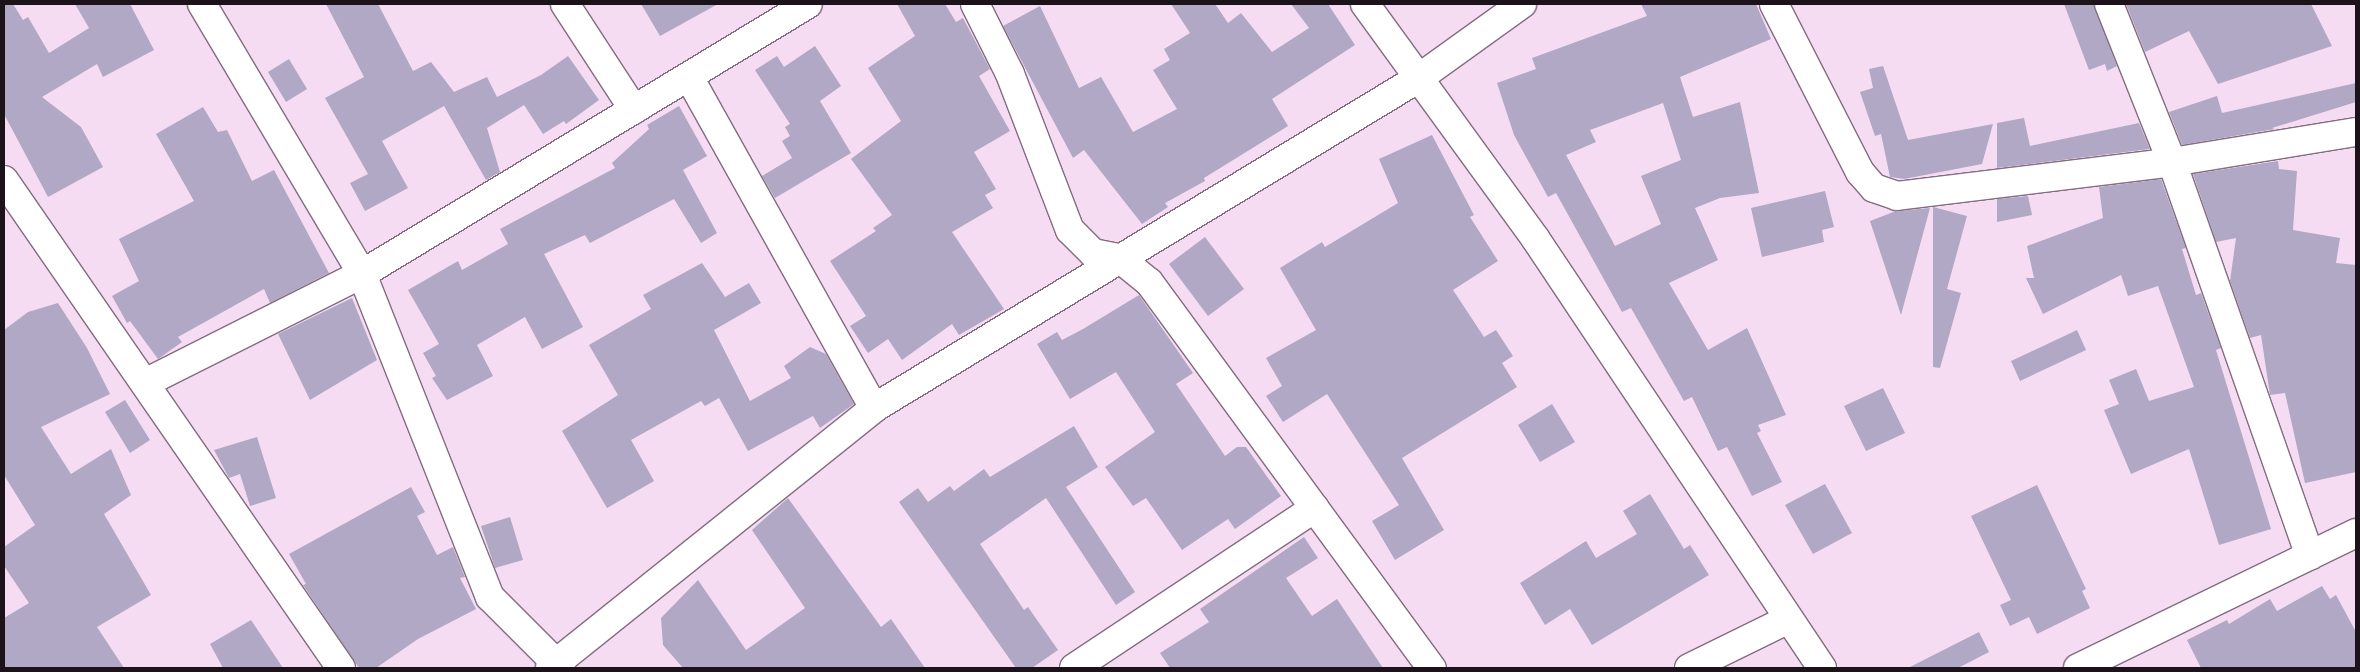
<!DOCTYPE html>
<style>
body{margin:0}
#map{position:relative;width:2360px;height:672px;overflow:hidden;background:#f6dcf2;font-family:"Space Grotesk",sans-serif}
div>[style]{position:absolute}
.building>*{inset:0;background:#b0a8c4}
.roads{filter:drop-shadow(1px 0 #836c80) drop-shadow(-1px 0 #836c80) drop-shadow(0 1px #836c80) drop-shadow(0 -1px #836c80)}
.minor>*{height:28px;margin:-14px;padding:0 14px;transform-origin:14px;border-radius:14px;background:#fff}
span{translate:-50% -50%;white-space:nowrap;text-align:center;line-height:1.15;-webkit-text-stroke:4px #fff;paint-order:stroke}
.frame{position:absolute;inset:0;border:5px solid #1c131a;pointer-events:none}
</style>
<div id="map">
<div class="building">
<div style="clip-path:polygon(4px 4px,13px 4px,23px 20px,28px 17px,49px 53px,89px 28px,75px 4px,130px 4px,154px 50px,103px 77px,97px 64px,42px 97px,81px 127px,103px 167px,48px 197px,4px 114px)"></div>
<div style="clip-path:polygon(326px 4px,378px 4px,413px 71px,431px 62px,454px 92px,487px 77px,497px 97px,541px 75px,568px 56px,599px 100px,566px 124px,564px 121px,543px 134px,524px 105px,487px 128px,500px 172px,486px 180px,444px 106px,382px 141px,408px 188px,365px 211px,350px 183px,368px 174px,325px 98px,364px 77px)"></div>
<div style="clip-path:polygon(641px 4px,718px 4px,660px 36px)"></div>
<div style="clip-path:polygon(897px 4px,945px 4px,956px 22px,963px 18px,990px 69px,979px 76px,1010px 131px,974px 152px,996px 189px,985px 195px,993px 208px,952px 232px,1004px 309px,959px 335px,952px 324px,902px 360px,888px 339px,868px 353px,850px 326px,866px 316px,830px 261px,876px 231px,873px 228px,892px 215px,851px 159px,901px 121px,868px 68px,915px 36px)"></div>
<div style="clip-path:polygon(1171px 4px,1215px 4px,1228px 23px,1241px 13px,1272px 52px,1309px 28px,1291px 4px,1328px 4px,1355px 45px,1272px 99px,1288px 126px,1204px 178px,1205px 181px,1165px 203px,1168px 207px,1142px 224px,1084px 150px,1073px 158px,1003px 26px,1040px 6px,1079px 88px,1101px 77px,1133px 132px,1177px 109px,1153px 70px,1170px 60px,1164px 49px,1190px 33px)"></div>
<div style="clip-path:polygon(evenodd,1641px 4px,1756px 4px,1771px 39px,1680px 77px,1693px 117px,1740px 102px,1759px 193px,1720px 198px,1695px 208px,1718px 260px,1669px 283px,1708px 350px,1747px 328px,1786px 415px,1758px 425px,1761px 431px,1757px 433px,1782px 482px,1752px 496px,1727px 447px,1718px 451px,1692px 397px,1684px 401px,1631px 308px,1622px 312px,1556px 193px,1548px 197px,1514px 135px,1497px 83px,1536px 69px,1532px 58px,1647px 16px,1641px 4px,1663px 103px,1681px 160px,1641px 176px,1661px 224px,1615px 246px,1566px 155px,1596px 142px,1590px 130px,1663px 103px)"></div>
<div style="clip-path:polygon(2064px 4px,2094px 4px,2117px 66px,2107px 71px,2105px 64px,2089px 70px)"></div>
<div style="clip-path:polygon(2126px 4px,2311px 4px,2332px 46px,2218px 84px,2189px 31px,2145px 52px)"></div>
<div style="clip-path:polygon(815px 46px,841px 86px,820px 101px,851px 153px,775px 198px,762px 176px,792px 158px,782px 141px,790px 136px,785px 127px,790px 124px,755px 70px,777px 56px,784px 67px)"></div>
<div style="clip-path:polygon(289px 59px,307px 89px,286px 102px,268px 72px)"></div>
<div style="clip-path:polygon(1883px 66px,1908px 140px,1993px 124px,1982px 164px,1904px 179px,1890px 177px,1881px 134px,1875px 136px,1860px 92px,1873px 88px,1869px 69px)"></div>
<div style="clip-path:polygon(2356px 83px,2356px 102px,2272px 128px,2275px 129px,2182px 145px,2169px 112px,2217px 96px,2222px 113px)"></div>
<div style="clip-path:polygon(679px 106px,707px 156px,683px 170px,717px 233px,701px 243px,674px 199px,590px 243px,585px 235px,544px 254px,583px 327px,542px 349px,525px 317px,477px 345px,493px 376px,447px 400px,432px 378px,436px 376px,423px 353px,439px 344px,408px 290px,458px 261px,462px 270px,508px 244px,500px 229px,615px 168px,612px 163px,649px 129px,647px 125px)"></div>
<div style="clip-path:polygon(203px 107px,218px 132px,227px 130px,252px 181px,274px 170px,329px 273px,270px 303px,264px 289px,178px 337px,182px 342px,158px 359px,130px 321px,127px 323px,112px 296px,139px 281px,119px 239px,194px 201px,156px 134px)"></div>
<div style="clip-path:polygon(2024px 118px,2030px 146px,2139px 123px,2150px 149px,1997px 168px,1997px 123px)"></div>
<div style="clip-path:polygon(1432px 135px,1474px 215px,1470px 217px,1498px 261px,1453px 290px,1484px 337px,1496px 330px,1513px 356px,1502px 363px,1517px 387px,1402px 458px,1444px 530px,1395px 560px,1372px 521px,1399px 505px,1327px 394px,1283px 422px,1266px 396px,1282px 386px,1266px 358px,1316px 330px,1280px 268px,1322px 242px,1325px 247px,1398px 203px,1379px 159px)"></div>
<div style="clip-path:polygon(2278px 161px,2279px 169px,2297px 171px,2293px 230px,2340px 238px,2336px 263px,2356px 265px,2356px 472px,2305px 483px,2285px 393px,2270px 395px,2261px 335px,2250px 338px,2230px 281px,2236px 238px,2216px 242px,2193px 174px)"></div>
<div style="clip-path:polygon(2161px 179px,2186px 248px,2182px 249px,2196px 295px,2201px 293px,2221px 348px,2216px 350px,2271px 529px,2219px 545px,2189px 449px,2131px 474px,2104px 410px,2119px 404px,2109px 380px,2136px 369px,2149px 401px,2194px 387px,2158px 286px,2128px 296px,2121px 275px,2043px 314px,2026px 278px,2034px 278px,2027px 246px,2103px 218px,2099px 187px)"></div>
<div style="clip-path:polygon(1825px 191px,1834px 227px,1822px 230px,1824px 242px,1762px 257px,1751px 208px)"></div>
<div style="clip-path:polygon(2028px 196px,2032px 215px,1997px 222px,1997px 199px)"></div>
<div style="clip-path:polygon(1933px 207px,1967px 216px,1947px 289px,1961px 293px,1940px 368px,1933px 367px)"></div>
<div style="clip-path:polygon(1930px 208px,1901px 315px,1870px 221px,1896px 211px)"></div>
<div style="clip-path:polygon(1205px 237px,1244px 289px,1208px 316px,1169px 264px)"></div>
<div style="clip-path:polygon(702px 263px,725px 297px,749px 283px,761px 303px,714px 330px,750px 401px,791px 378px,784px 366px,810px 347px,826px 354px,854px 404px,820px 428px,813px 416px,748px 451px,719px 398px,705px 406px,701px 401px,631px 440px,654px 481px,607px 508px,562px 431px,618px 395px,589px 345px,651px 309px,643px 295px)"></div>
<div style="clip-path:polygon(1139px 295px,1193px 373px,1176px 384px,1225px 456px,1237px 447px,1246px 447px,1281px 496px,1235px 529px,1228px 519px,1182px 550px,1146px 498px,1133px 506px,1105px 467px,1155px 432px,1116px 372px,1070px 399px,1037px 344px,1057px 332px,1062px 340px,1083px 329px)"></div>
<div style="clip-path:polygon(352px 298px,377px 360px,310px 400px,278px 334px)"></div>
<div style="clip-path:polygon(58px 303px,87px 348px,110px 394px,41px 427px,71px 474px,111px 449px,131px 495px,104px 514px,151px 595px,97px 627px,124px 668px,4px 668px,4px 618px,29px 603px,4px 566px,4px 547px,35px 525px,4px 475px,4px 330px,28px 312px)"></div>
<div style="clip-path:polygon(2077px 330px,2086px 350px,2020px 381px,2011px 361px)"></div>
<div style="clip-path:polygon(1883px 388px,1905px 433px,1866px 451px,1844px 406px)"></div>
<div style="clip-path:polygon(125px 400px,150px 440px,130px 453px,105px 412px)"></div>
<div style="clip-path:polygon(1552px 404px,1575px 442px,1540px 462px,1518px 425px)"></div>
<div style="clip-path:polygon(1074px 426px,1098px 467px,1066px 487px,1135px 592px,1116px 605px,1046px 498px,980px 544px,1024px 610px,1028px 607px,1058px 650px,1032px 668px,1016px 668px,899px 502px,918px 488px,928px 502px,950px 486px,954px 491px,984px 469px,990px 477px)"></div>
<div style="clip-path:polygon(257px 437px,276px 498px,250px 506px,240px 474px,229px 478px,214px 450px)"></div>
<div style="clip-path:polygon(1825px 484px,1852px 533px,1813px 554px,1785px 505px)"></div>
<div style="clip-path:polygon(2037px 485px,2086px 589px,2082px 591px,2090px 608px,2037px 634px,2029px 617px,2010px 626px,2000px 605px,2011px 600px,1971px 516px)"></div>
<div style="clip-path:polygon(411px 487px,425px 512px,417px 516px,437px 555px,453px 547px,465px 577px,460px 578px,476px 609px,418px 639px,376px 668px,359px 668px,303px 585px,306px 584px,289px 554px)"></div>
<div style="clip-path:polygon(1650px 494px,1684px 549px,1690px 545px,1709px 575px,1592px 645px,1570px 609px,1545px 625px,1520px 583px,1586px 541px,1596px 558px,1637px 534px,1623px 511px)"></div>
<div style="clip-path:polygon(788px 498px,881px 627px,891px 619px,925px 668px,683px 668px,663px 645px,661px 618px,698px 580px,746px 650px,805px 608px,752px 530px)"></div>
<div style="clip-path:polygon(510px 517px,523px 560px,495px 568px,481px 526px)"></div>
<div style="clip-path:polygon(1304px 537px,1318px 558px,1286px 578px,1312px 616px,1337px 599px,1383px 668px,1170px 668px,1160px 653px,1209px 622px,1200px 609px)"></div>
<div style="clip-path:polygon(2322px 586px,2330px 599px,2336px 595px,2356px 632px,2356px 668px,2201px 668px,2187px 640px,2227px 620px,2229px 624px,2270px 599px,2277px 611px)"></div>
<div style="clip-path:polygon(251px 620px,283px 668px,223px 668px,210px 644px)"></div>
<div style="clip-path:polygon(1979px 632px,1989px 652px,1958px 668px,1908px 668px)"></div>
</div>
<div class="roads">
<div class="minor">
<div style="left:202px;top:4px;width:314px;rotate:59.3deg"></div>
<div style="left:362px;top:274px;width:347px;rotate:68.4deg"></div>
<div style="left:490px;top:597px;width:100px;rotate:45deg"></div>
<div style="left:565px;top:4px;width:126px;rotate:56.9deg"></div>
<div style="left:975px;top:4px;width:78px;rotate:63.4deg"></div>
<div style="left:1010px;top:74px;width:167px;rotate:69deg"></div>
<div style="left:1070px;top:230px;width:33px;rotate:45deg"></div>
<div style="left:1093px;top:253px;width:26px;rotate:11deg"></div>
<div style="left:1119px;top:258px;width:38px;rotate:39deg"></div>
<div style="left:1149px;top:282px;width:479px;rotate:53.8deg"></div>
<div style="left:1365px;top:4px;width:289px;rotate:54deg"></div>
<div style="left:1535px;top:238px;width:517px;rotate:56.28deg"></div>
<div style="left:1774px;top:4px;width:189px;rotate:62.9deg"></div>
<div style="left:1860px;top:172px;width:21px;rotate:49deg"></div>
<div style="left:1874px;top:188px;width:24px;rotate:19deg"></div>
<div style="left:1897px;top:196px;width:277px;rotate:-7deg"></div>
<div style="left:2172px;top:162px;width:186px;rotate:-9.3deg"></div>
<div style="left:2109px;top:4px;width:170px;rotate:68.3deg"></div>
<div style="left:2172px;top:162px;width:417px;rotate:70.7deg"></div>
<div style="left:689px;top:77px;width:379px;rotate:60.8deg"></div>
<div style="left:4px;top:180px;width:593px;rotate:55.37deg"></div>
<div style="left:147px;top:382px;width:241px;rotate:-26.7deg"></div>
<div style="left:362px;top:274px;width:521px;rotate:-31.19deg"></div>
<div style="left:550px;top:668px;width:415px;rotate:-38.7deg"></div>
<div style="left:874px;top:408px;width:637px;rotate:-31.2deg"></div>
<div style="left:1419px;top:78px;width:127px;rotate:-35.7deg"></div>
<div style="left:1074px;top:668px;width:289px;rotate:-33.6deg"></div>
<div style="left:1689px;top:668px;width:109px;rotate:-26.1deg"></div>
<div style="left:2078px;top:668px;width:309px;rotate:-25.9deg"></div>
</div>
</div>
<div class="frame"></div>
</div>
